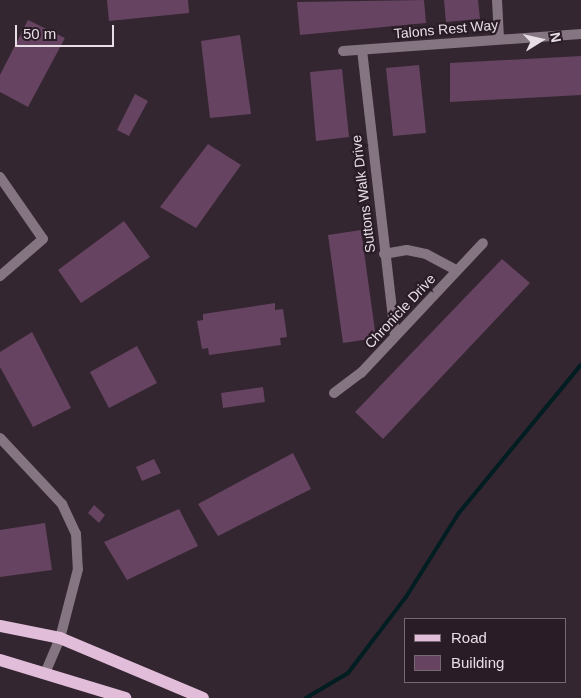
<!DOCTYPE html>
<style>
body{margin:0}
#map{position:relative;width:581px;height:698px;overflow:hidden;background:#332630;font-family:Arial,sans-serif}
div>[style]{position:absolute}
.stream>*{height:4px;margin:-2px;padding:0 2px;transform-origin:2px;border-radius:2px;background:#001d21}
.building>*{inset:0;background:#664360}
.street>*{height:10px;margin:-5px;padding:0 5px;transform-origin:5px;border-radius:5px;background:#857481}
.primary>*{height:12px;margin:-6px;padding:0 6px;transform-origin:6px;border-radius:6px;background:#e1bdda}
span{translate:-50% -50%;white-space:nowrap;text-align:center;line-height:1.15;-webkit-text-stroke:4.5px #291c26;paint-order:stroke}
.street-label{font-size:14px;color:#e7dee5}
.legend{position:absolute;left:404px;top:618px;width:162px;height:65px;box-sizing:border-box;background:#291c26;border:1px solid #756a72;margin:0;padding:6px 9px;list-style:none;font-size:15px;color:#e7dee5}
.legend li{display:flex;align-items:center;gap:10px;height:25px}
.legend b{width:25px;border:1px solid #756a72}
.north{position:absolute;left:516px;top:15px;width:50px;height:50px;-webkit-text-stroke:4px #291c26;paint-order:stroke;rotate:80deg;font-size:14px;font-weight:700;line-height:20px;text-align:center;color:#e7dee5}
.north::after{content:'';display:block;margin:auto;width:18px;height:22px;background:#e7dee5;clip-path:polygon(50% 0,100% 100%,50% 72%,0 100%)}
.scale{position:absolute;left:15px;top:25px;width:99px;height:22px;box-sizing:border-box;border:2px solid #e7dee5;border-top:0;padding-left:6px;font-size:15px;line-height:18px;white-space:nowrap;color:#e7dee5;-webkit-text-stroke:4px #291c26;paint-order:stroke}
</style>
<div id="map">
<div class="stream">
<div style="left:306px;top:698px;width:49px;rotate:-30.8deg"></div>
<div style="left:348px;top:673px;width:96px;rotate:-52.7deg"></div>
<div style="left:406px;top:597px;width:98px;rotate:-57.9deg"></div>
<div style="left:458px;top:514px;width:193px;rotate:-50.5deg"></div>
</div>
<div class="building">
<div style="clip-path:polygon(107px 0,188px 0,189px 13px,109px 21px)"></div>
<div style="clip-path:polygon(424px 0,426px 23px,300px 35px,297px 2px)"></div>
<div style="clip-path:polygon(444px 0,478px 0,480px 19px,446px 22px)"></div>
<div style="clip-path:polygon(28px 20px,65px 38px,28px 107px,0 92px,0 75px)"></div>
<div style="clip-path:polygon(240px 35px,251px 114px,210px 118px,201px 41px)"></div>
<div style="clip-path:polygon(581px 56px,581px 95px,450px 102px,450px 63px)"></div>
<div style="clip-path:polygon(419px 65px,426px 133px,393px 136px,386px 68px)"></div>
<div style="clip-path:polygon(342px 69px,349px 137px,316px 141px,310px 72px)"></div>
<div style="clip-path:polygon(135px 94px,148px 101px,129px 136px,117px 130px)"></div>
<div style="clip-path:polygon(208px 144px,241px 165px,196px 228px,160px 207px)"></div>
<div style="clip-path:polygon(124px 221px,150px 257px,81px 303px,58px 270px)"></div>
<div style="clip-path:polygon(361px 230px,376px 338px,343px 343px,328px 235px)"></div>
<div style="clip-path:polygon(502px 259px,530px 283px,383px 439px,355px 412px)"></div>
<div style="clip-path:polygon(275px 303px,275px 310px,283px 309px,287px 337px,280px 338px,281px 345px,209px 355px,208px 348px,202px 349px,197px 321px,203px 320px,203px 314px)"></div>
<div style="clip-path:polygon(32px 332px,71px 408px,33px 427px,0 367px,0 352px)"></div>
<div style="clip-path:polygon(137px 346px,157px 383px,109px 408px,90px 372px)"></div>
<div style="clip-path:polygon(263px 387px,265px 402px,223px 408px,221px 393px)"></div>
<div style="clip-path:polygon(293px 453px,311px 489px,218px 536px,198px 504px)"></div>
<div style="clip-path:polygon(154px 459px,161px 473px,142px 481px,136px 467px)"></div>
<div style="clip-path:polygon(94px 505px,105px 515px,99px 523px,88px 513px)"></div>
<div style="clip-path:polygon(179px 509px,198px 546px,127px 580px,104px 542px)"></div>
<div style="clip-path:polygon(45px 523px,52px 570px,0 577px,0 530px)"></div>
</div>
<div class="street">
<div style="left:497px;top:0;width:38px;rotate:87deg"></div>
<div style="left:362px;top:50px;width:287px;rotate:83.4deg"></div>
<div style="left:343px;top:51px;width:239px;rotate:-4.1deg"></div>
<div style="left:0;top:177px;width:75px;rotate:55.3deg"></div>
<div style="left:43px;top:239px;width:57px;rotate:139.3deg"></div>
<div style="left:384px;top:254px;width:23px;rotate:-10deg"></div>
<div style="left:407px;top:250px;width:19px;rotate:12deg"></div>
<div style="left:426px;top:254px;width:34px;rotate:28deg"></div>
<div style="left:334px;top:393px;width:34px;rotate:-37deg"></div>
<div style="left:361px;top:373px;width:178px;rotate:-46.8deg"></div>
<div style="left:0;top:438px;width:91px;rotate:46.8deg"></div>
<div style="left:62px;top:504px;width:33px;rotate:65deg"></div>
<div style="left:76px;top:534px;width:35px;rotate:87deg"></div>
<div style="left:78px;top:569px;width:71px;rotate:104.6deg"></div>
<div style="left:60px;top:638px;width:36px;rotate:113deg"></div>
</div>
<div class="primary">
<div style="left:0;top:626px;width:61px;rotate:11.3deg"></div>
<div style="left:60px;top:638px;width:155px;rotate:22.8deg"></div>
<div style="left:0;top:660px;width:131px;rotate:16.9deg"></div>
</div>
<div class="street-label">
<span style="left:446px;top:29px;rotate:-5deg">Talons Rest Way</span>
<span style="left:363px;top:194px;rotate:-97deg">Suttons Walk Drive</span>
<span style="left:400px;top:311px;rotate:-47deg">Chronicle Drive</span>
</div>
<ul class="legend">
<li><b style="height:6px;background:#e1bdda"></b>Road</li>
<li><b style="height:14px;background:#664360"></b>Building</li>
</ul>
<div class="north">N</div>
<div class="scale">50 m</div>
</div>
